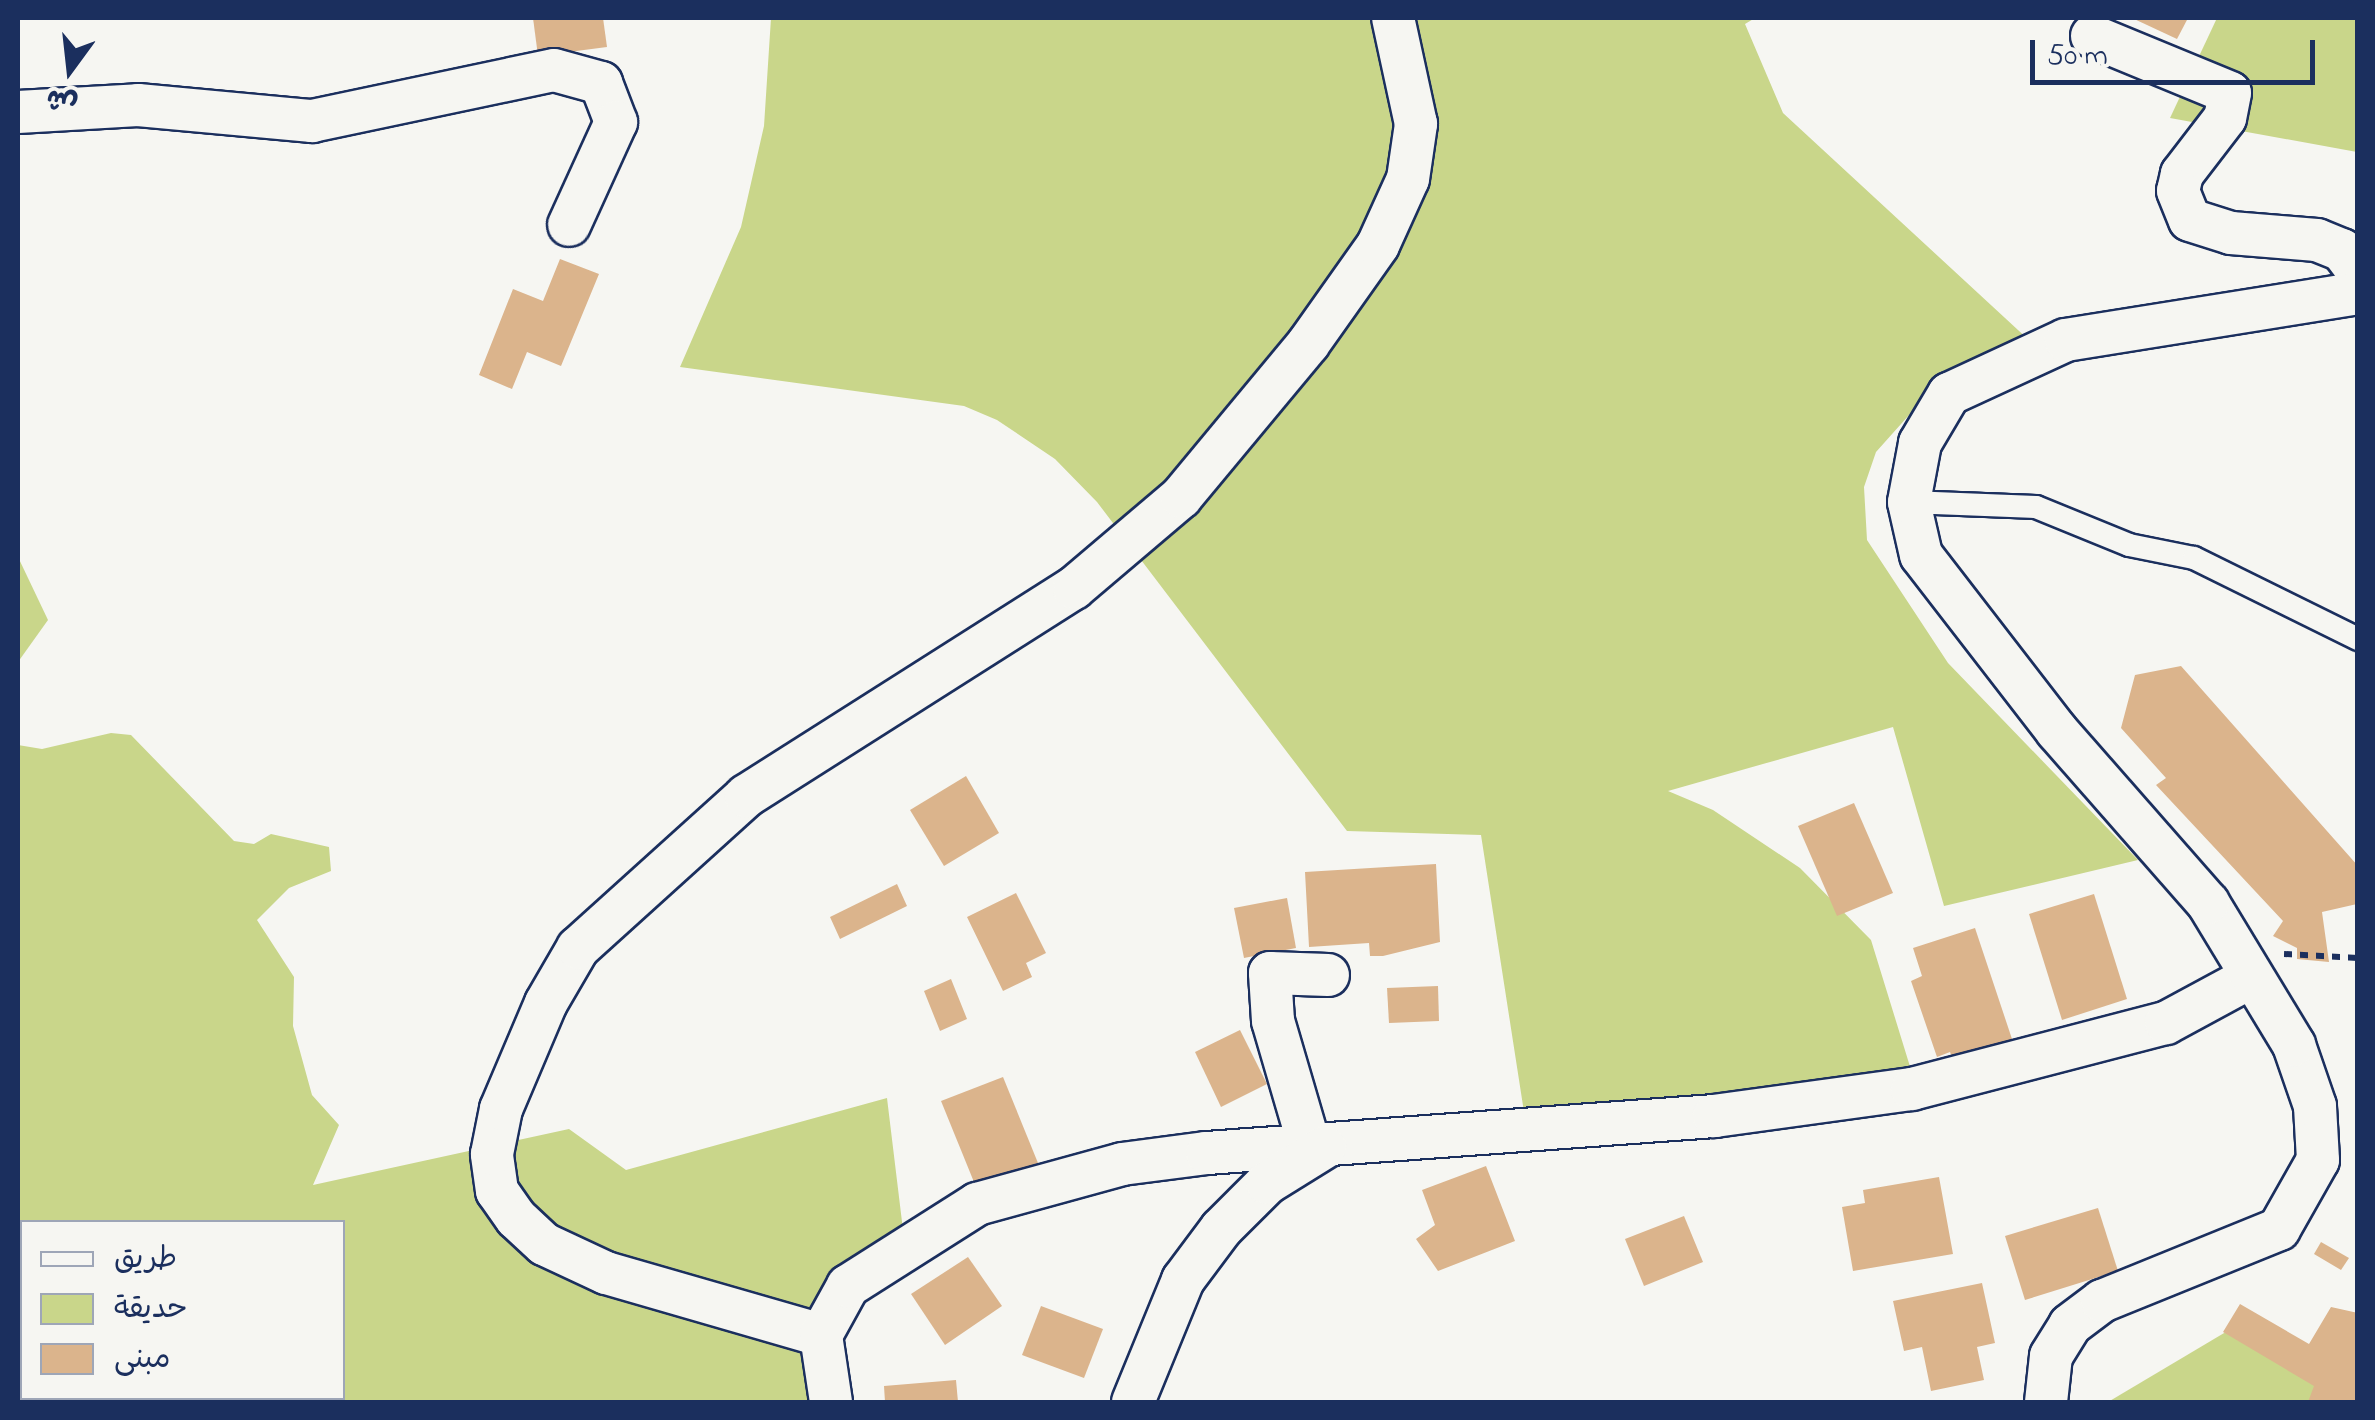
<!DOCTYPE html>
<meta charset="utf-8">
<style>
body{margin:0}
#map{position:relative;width:2375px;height:1420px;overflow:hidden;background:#f6f6f2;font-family:"Indie Flower","Playpen Sans Arabic",sans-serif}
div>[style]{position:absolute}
.green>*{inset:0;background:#c9d68a}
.building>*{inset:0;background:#dbb48c}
.path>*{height:6px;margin-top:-3px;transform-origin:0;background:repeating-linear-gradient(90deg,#1b2f5e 0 8px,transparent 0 16px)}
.roads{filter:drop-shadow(2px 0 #1b2f5e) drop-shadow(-2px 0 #1b2f5e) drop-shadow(0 2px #1b2f5e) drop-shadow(0 -2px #1b2f5e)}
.service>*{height:22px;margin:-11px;padding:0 11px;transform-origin:11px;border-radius:11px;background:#f6f6f2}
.minor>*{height:42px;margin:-21px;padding:0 21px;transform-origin:21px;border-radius:21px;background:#f6f6f2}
span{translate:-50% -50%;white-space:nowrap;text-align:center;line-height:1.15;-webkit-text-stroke:9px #f6f6f2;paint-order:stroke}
.frame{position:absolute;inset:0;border:20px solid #1b2f5e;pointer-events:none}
.legend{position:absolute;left:20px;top:1220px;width:325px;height:180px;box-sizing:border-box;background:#f6f6f2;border:2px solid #9ea6b7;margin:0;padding:12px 18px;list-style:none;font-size:30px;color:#1b2f5e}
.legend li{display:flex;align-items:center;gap:20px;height:50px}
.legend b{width:50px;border:2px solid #9ea6b7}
.north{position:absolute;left:20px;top:20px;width:100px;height:100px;-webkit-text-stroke:8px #f6f6f2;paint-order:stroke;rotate:195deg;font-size:28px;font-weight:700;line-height:40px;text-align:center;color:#1b2f5e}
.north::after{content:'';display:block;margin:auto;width:35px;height:45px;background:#1b2f5e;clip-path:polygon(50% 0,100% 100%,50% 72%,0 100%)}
.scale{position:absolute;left:2030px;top:40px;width:285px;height:45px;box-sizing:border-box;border:5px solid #1b2f5e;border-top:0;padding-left:12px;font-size:30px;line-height:35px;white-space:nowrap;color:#1b2f5e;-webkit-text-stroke:8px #f6f6f2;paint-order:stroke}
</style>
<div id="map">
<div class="green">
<div style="clip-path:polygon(771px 18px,1755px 18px,1745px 24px,1783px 113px,2031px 342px,1943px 377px,1876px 452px,1864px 487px,1867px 540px,1948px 663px,2138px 860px,1944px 906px,1893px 727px,1668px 791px,1713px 810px,1800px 868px,1871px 940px,1912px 1073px,1528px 1138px,1481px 835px,1347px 831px,1097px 502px,1055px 459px,997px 420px,964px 406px,680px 367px,741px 227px,764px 126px)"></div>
<div style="clip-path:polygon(2217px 18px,2357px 18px,2357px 152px,2170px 118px)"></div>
<div style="clip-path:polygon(18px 557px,48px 620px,18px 662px)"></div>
<div style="clip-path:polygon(evenodd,111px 733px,131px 735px,234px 841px,254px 844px,271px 834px,329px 847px,331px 871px,289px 888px,257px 920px,294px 977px,293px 1026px,312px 1095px,339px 1125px,313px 1185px,569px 1129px,626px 1170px,887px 1098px,903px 1230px,818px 1328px,816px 1402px,18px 1402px,18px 745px,42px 749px,111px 733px,22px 1222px,342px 1222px,342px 1398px,22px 1398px,22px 1222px)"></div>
<div style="clip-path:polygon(2246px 1320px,2357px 1382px,2357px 1402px,2108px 1402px)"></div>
</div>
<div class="building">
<div style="clip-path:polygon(533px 18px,603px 18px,607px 47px,538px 56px)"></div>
<div style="clip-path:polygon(2132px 18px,2188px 18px,2177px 39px)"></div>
<div style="clip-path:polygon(560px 259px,599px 274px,561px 366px,527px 352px,512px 389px,479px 375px,513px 289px,543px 301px)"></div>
<div style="clip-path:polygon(2181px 666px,2358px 866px,2357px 904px,2322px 912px,2329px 962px,2297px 959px,2297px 948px,2273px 936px,2283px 921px,2156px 785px,2166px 778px,2121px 728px,2135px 675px)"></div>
<div style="clip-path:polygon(966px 776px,999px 833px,944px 866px,910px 810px)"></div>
<div style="clip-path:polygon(1854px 803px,1893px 893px,1837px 916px,1798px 826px)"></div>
<div style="clip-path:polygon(1436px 864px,1440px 942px,1383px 956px,1370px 956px,1369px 943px,1309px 947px,1305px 872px)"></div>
<div style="clip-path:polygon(897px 884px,907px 906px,840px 939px,830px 917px)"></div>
<div style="clip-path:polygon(1016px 893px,1046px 953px,1026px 963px,1032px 977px,1003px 991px,967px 917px)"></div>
<div style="clip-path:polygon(2094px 894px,2127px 999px,2062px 1020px,2029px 914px)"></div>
<div style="clip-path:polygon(1287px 898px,1296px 948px,1244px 958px,1234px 908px)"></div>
<div style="clip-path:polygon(1975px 928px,2015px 1048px,1955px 1066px,1950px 1052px,1937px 1057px,1911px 981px,1922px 976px,1913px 948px)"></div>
<div style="clip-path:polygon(951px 979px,967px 1019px,940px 1031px,924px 991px)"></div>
<div style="clip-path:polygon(1438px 986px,1439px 1021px,1389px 1023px,1387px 988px)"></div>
<div style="clip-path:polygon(1240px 1030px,1267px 1084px,1221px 1107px,1195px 1052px)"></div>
<div style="clip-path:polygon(1003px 1077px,1038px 1163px,976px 1187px,941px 1101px)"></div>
<div style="clip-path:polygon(1486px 1166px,1515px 1241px,1438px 1271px,1416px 1239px,1435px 1225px,1422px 1190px)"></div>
<div style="clip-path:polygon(1939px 1177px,1953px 1254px,1853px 1271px,1842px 1207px,1865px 1203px,1863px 1190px)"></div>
<div style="clip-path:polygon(2098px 1208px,2118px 1271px,2025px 1300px,2005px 1236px)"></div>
<div style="clip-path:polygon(1684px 1216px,1703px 1262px,1644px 1286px,1625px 1239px)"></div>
<div style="clip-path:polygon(2321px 1242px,2349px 1258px,2341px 1270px,2314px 1254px)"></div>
<div style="clip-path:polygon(968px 1257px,1002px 1306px,945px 1345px,911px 1294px)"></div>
<div style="clip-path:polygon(1982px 1283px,1995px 1343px,1977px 1347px,1984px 1380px,1931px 1391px,1922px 1347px,1904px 1351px,1893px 1301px)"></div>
<div style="clip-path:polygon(2240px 1304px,2309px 1344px,2331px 1307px,2358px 1313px,2358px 1402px,2308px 1402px,2314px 1386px,2223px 1332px)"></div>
<div style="clip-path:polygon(1041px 1306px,1103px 1329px,1084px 1378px,1022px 1355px)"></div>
<div style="clip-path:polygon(956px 1380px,958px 1402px,885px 1402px,884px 1386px)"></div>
</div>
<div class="path">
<div style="left:2284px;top:954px;width:74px;rotate:3.1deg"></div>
</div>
<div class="roads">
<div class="service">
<div style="left:1909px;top:502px;width:127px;rotate:2.3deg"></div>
<div style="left:2036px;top:507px;width:100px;rotate:22.2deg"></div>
<div style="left:2129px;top:545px;width:66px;rotate:11.3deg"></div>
<div style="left:2194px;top:558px;width:183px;rotate:26.3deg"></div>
</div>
<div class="minor">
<div style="left:2092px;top:36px;width:149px;rotate:22.4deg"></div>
<div style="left:2230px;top:93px;width:25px;rotate:101deg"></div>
<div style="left:2225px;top:118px;width:71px;rotate:127.5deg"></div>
<div style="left:2182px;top:174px;width:17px;rotate:103deg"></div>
<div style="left:2178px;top:191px;width:31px;rotate:68deg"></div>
<div style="left:2190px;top:220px;width:43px;rotate:17.6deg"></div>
<div style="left:2231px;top:233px;width:86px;rotate:4.7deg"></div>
<div style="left:2317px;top:240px;width:27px;rotate:22deg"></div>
<div style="left:2342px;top:250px;width:26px;rotate:53deg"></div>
<div style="left:18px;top:112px;width:120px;rotate:-3.3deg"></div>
<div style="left:138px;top:105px;width:175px;rotate:5.3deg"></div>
<div style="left:312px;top:121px;width:247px;rotate:-11.9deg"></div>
<div style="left:554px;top:70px;width:49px;rotate:15.5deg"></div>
<div style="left:601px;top:83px;width:42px;rotate:69deg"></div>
<div style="left:616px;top:122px;width:113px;rotate:114.5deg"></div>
<div style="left:1309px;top:1144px;width:128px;rotate:-106.3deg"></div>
<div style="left:1273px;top:1021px;width:48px;rotate:-93.6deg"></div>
<div style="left:1270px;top:973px;width:58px;rotate:2deg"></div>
<div style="left:821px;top:1335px;width:224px;rotate:-163.9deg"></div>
<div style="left:606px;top:1273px;width:68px;rotate:-154.9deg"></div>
<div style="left:544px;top:1244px;width:38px;rotate:-137deg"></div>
<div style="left:516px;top:1218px;width:33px;rotate:-125deg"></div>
<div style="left:497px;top:1191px;width:37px;rotate:-98deg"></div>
<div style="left:492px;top:1154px;width:46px;rotate:-78.7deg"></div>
<div style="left:501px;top:1109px;width:115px;rotate:-67deg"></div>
<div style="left:546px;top:1003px;width:64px;rotate:-59.8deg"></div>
<div style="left:578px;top:948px;width:227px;rotate:-42.1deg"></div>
<div style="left:746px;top:796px;width:388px;rotate:-32.4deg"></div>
<div style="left:1074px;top:588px;width:140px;rotate:-40.4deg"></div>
<div style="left:1181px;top:497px;width:199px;rotate:-50.3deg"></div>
<div style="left:1308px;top:344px;width:121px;rotate:-54.7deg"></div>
<div style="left:1378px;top:245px;width:72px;rotate:-65.6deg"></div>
<div style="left:1408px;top:179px;width:56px;rotate:-81.7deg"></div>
<div style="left:1416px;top:124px;width:108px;rotate:-102.2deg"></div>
<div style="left:831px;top:1402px;width:68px;rotate:-98.5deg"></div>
<div style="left:821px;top:1335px;width:56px;rotate:-61.1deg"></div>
<div style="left:848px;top:1286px;width:153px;rotate:-32.4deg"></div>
<div style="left:977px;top:1204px;width:150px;rotate:-15.4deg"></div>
<div style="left:1122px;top:1164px;width:86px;rotate:-7.4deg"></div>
<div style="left:1207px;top:1153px;width:508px;rotate:-4.17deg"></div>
<div style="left:1714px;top:1116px;width:200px;rotate:-7.8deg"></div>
<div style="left:1912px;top:1089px;width:262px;rotate:-14.6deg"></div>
<div style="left:2166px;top:1023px;width:97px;rotate:-28.4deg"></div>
<div style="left:1133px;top:1402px;width:132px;rotate:-67.7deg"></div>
<div style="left:1183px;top:1280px;width:64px;rotate:-53.3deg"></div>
<div style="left:1221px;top:1229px;width:65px;rotate:-45deg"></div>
<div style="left:1267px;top:1183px;width:68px;rotate:-31.8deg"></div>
<div style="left:2046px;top:1402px;width:46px;rotate:-83.8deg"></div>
<div style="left:2051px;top:1356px;width:36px;rotate:-58deg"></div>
<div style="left:2070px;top:1325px;width:40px;rotate:-37deg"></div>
<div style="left:2102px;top:1301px;width:191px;rotate:-22.1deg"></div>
<div style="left:2279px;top:1229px;width:79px;rotate:-60.5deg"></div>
<div style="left:2318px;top:1160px;width:54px;rotate:-93.2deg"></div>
<div style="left:2315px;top:1106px;width:65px;rotate:-109deg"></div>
<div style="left:2294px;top:1045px;width:166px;rotate:-121.2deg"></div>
<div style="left:2208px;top:903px;width:229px;rotate:-131.3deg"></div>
<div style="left:2057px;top:731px;width:222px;rotate:-127.7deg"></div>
<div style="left:1921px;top:555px;width:54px;rotate:-102.8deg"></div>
<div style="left:1909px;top:502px;width:60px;rotate:-79.4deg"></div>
<div style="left:1920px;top:443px;width:57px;rotate:-59.4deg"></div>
<div style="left:1949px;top:394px;width:129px;rotate:-24.8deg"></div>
<div style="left:2066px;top:340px;width:296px;rotate:-9.1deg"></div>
</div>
</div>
<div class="frame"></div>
<ul class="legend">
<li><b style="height:12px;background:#f6f6f2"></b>طريق</li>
<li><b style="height:28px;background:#c9d68a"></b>حديقة</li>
<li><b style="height:28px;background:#dbb48c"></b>مبنى</li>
</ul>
<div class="north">ش</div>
<div class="scale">50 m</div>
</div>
